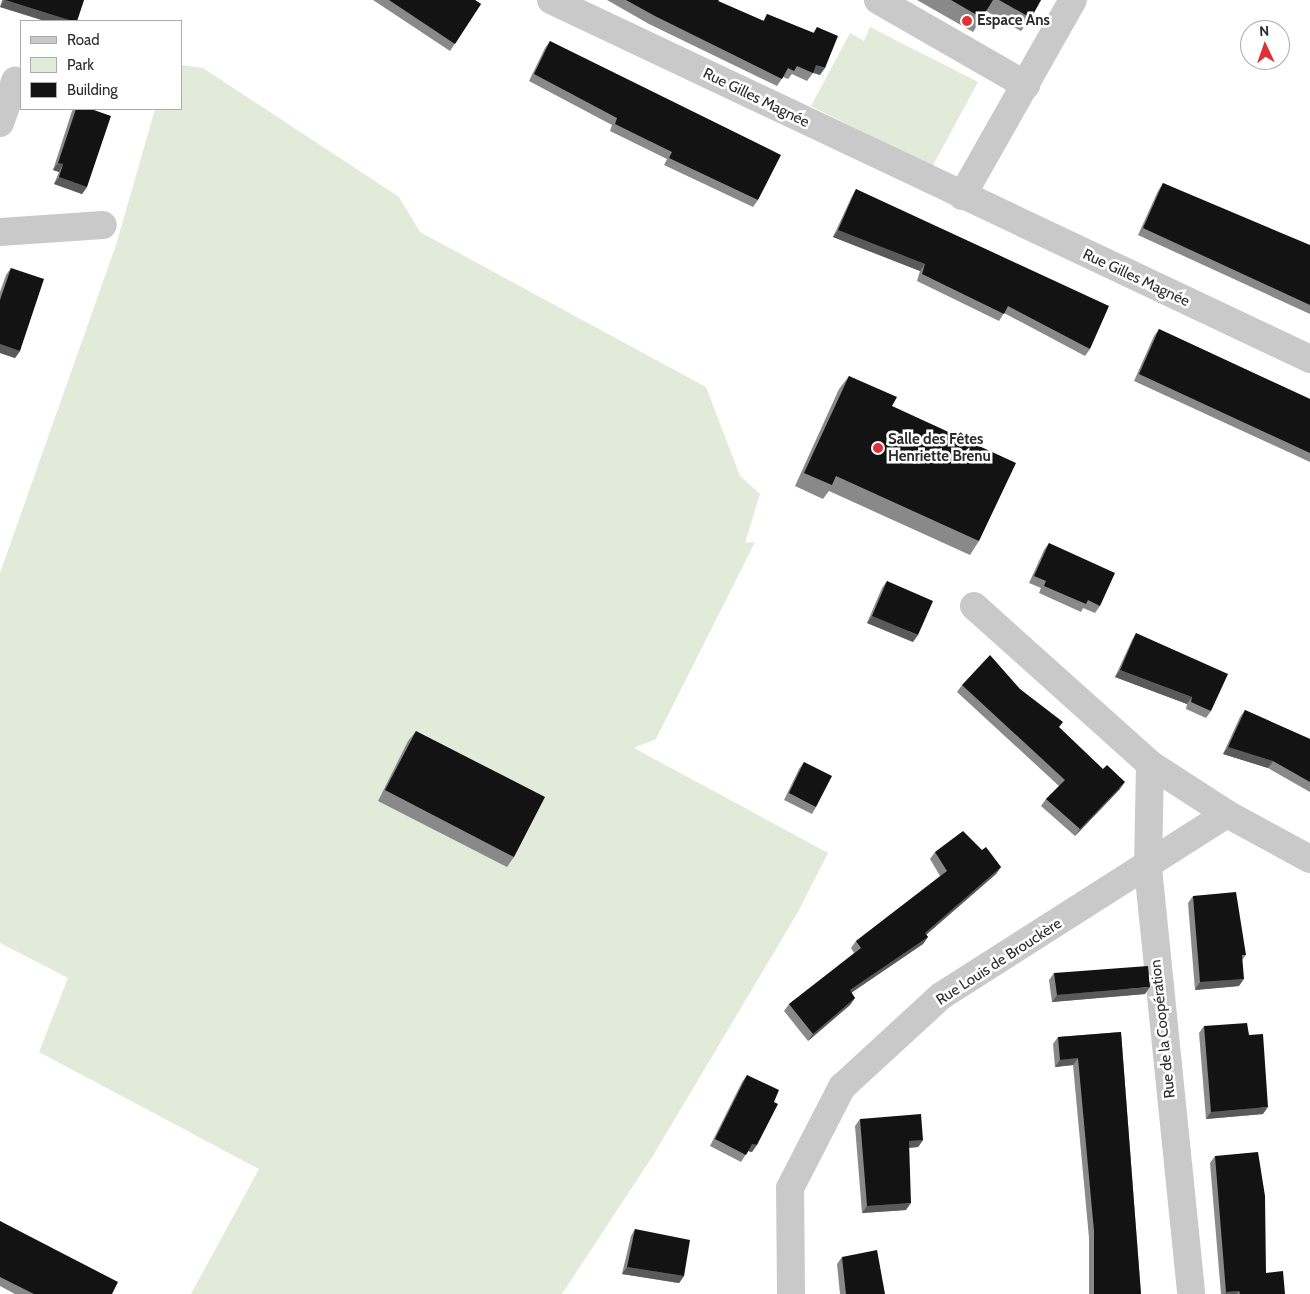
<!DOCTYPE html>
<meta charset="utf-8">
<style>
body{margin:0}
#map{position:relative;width:1310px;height:1294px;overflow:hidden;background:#fff;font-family:Cabin,sans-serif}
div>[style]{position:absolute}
.green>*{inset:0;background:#e2eada}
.minor>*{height:28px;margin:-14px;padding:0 14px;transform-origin:14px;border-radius:14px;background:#c9c9c9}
.wall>*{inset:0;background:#898989}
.shaded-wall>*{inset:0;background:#5a5a5a}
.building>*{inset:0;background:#131313}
.dots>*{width:14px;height:14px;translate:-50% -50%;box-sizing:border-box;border:2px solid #fff;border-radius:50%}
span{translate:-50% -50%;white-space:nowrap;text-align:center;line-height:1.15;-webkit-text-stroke:5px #fff;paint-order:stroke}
.poi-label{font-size:15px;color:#2c2c2c;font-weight:700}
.left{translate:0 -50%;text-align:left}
.street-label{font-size:15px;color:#2c2c2c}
.legend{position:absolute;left:20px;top:20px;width:162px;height:90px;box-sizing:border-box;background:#fff;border:1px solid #ababab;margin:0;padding:6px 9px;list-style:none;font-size:15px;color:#2c2c2c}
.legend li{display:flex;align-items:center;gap:10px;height:25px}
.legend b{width:25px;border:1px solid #ababab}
.north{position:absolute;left:1240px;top:20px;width:50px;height:50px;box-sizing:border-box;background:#fff;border:1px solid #ababab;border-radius:50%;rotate:357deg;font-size:14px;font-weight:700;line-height:20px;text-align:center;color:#2c2c2c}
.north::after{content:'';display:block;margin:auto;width:18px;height:22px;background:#df3237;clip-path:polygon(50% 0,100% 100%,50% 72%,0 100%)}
</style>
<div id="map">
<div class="green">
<i style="clip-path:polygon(870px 27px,978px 82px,932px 167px,811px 106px,850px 33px,864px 41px)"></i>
<i style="clip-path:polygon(181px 65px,203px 68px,399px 197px,420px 232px,706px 387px,740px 476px,760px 494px,745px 543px,755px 542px,656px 739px,634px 748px,828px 853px,798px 912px,654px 1154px,562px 1294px,191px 1294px,259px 1169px,39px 1052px,68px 978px,0 943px,0 573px,116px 245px,155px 109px,181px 109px)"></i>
</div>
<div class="minor">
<i style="left:551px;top:0;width:840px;rotate:25.31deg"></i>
<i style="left:878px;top:0;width:171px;rotate:29.9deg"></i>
<i style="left:0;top:123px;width:45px;rotate:-70.3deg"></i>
<i style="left:962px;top:196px;width:225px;rotate:-60.5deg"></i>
<i style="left:0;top:232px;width:103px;rotate:-3.9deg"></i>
<i style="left:974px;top:606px;width:237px;rotate:41.9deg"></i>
<i style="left:1150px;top:764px;width:92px;rotate:33deg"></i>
<i style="left:1227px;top:814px;width:94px;rotate:28.5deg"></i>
<i style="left:1150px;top:764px;width:104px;rotate:91.1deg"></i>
<i style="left:1148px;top:868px;width:428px;rotate:84.2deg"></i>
<i style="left:791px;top:1294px;width:106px;rotate:-90.5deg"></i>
<i style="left:790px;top:1188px;width:114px;rotate:-62.8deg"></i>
<i style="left:842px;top:1087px;width:134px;rotate:-42.6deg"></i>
<i style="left:941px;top:996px;width:339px;rotate:-32.5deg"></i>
</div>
<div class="wall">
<i style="clip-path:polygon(2px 0,84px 0,77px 21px,45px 21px,0 7px)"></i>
<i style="clip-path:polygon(373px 0,475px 0,481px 4px,450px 51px)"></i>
<i style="clip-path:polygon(607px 0,719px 0,718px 1px,763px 21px,767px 14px,813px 33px,817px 27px,820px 75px,813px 73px,807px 81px,792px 74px,788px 79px,783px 77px,777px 86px,649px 24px)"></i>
<i style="clip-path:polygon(917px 0,1041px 0,1031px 18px,1021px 31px,986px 11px,973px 32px)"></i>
<i style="clip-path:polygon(550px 41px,758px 200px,753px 207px,664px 165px,667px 159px,610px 131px,612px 125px,529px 81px,545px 48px)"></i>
<i style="clip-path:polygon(74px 109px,91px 109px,87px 187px,82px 194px,54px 184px,59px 172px,53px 170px,72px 111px)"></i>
<i style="clip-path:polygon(1163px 183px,1310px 252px,1310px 314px,1138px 235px,1158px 191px)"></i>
<i style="clip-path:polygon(856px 189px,1090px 349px,1085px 356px,1004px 313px,999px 321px,917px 281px,920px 271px,833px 237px,852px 196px)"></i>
<i style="clip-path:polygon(11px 268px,20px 351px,15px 358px,0 353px,0 292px,6px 275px)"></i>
<i style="clip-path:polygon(1159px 329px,1310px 399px,1310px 462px,1134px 381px,1154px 336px)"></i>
<i style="clip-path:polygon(849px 376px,892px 406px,979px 541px,970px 555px,829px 491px,823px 499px,795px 486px,839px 389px)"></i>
<i style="clip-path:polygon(1049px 543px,1100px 606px,1095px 613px,1083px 608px,1081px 612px,1039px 593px,1041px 588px,1029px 583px,1044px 550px)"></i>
<i style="clip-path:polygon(887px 581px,913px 642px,867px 623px,882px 588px)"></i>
<i style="clip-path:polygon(1136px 633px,1211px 711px,1206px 718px,1186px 709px,1187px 704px,1115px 677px,1132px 640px)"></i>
<i style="clip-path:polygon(962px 685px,1020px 689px,1120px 789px,1075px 836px,1041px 806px,1046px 799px,1059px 786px,957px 692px)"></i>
<i style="clip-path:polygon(1245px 710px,1310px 739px,1310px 792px,1268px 768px,1223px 754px,1240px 717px)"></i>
<i style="clip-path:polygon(416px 731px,514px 857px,507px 867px,378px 801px,408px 741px)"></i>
<i style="clip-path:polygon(804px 762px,816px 807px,812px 814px,784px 800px,799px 769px)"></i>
<i style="clip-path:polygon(982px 850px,1001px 867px,996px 874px,926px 935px,928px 937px,923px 944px,851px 993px,855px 998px,850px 1005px,808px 1041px,784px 1011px,789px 1004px,854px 953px,851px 948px,856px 941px,940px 876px,930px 859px,935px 852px)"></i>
<i style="clip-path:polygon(1193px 896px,1246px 955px,1242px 960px,1239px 986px,1195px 990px,1188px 903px)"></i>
<i style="clip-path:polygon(1054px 973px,1145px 994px,1052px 1002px,1049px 980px)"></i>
<i style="clip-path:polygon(1204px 1026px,1249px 1035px,1263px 1114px,1206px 1119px,1199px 1033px)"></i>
<i style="clip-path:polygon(1121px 1032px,1141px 1294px,1089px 1294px,1089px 1238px,1073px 1065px,1055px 1067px,1053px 1044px,1058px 1037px)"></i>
<i style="clip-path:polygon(747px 1075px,774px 1102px,752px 1152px,748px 1151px,741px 1162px,710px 1146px,742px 1082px)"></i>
<i style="clip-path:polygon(860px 1119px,923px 1140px,918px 1147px,909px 1148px,906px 1210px,862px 1213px,855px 1126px)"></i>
<i style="clip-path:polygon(1215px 1156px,1266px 1273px,1285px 1294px,1221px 1294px,1210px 1163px)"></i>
<i style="clip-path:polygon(0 1221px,112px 1294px,15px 1294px,0 1286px)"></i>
<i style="clip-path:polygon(635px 1229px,684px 1276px,679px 1283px,622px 1274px,631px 1236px)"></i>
<i style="clip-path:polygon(842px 1257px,885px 1294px,840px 1294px,837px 1264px)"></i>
</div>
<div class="shaded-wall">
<i style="clip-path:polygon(4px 0,72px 21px,45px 21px,0 7px)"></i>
<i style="clip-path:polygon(816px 65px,825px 68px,820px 75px,811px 72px)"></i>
<i style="clip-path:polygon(58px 163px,63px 164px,59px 172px,53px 170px)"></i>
<i style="clip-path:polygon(59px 177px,87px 187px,82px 194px,54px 184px)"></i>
<i style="clip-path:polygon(838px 230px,925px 264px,920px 271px,833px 237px)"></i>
<i style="clip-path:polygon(0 344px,20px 351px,15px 358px,0 353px)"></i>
<i style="clip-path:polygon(872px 616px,918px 635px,913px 642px,867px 623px)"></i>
<i style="clip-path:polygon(1120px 670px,1192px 697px,1187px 704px,1115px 677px)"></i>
<i style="clip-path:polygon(1228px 747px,1273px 761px,1268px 768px,1223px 754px)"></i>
<i style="clip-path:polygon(1125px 782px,1120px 789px,1075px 836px,1080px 829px)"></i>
<i style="clip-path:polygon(1001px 867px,996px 874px,920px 940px,925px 933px)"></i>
<i style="clip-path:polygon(928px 937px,923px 944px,845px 997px,850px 990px)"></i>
<i style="clip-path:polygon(1244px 979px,1239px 986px,1195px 990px,1200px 982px)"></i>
<i style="clip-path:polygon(1150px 987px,1145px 994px,1052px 1002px,1057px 995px)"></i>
<i style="clip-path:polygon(855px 998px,850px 1005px,808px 1041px,813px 1034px)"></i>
<i style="clip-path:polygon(1078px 1058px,1073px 1065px,1055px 1067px,1060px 1060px)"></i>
<i style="clip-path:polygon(1268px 1107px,1263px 1114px,1206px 1119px,1211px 1112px)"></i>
<i style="clip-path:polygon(923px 1140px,918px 1147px,904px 1148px,909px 1141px)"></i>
<i style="clip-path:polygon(752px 1144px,757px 1145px,752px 1152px,747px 1151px)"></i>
<i style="clip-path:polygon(911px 1203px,906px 1210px,862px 1213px,867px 1206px)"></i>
<i style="clip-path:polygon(627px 1267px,684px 1276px,679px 1283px,622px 1274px)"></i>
<i style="clip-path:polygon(1239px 1291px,1237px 1294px,1225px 1294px,1226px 1292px)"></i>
</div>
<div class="building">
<i style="clip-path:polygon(5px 0,84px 0,77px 21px,72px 21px)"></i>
<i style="clip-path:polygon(389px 0,475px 0,481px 4px,455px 44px)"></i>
<i style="clip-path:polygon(626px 0,719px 0,718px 1px,764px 21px,767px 14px,814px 33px,817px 27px,838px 36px,825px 68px,816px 65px,813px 73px,797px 66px,794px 71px,788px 68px,782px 79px,655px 16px)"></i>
<i style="clip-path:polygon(951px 0,993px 0,982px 18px)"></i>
<i style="clip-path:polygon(999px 0,1041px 0,1031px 18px)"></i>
<i style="clip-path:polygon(550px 41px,781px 155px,758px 200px,669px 158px,672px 152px,615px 124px,617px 118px,534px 74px)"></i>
<i style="clip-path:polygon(76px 109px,91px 109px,111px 116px,87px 187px,59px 177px,63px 164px,58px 163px)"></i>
<i style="clip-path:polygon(1163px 183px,1310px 245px,1310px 305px,1143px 228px)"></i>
<i style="clip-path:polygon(856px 189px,1109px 306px,1090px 349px,1008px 306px,1004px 314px,922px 274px,925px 264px,838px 230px)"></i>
<i style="clip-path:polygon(11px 268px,44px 279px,20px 351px,0 344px,0 300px)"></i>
<i style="clip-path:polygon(1159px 329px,1310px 399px,1310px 453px,1139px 374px)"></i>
<i style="clip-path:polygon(849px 376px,897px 397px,892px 406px,1016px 463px,979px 541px,836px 476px,832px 485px,804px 473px)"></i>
<i style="clip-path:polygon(1049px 543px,1115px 573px,1100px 606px,1088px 600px,1086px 604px,1044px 586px,1046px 581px,1034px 576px)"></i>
<i style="clip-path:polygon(887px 581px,933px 601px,918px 635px,872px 616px)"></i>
<i style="clip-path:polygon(1136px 633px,1228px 674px,1211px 711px,1191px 702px,1192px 697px,1120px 670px)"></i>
<i style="clip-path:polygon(990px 655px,1020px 689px,1063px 722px,1059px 727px,1103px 769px,1107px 765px,1125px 782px,1080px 829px,1046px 799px,1065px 780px,962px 685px)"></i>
<i style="clip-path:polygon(1245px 710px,1310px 739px,1310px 782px,1273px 761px,1228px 747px)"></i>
<i style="clip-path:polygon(416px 731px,545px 797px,514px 857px,385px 790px)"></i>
<i style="clip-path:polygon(804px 762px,832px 776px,816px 807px,789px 793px)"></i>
<i style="clip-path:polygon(963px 831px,982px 850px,986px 847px,1001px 867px,925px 933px,928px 937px,850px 990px,855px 998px,813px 1034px,789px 1004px,861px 948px,856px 941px,947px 871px,935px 852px)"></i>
<i style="clip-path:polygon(1236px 892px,1246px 955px,1242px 955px,1244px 979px,1200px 982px,1193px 896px)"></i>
<i style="clip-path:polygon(1148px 966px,1150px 987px,1057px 995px,1054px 973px)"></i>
<i style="clip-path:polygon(1247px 1023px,1249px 1035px,1263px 1034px,1268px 1107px,1211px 1112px,1204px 1026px)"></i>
<i style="clip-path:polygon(1121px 1032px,1141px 1294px,1094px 1294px,1094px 1231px,1078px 1058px,1060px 1060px,1058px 1037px)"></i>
<i style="clip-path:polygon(747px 1075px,779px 1090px,774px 1102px,778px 1104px,757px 1145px,752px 1144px,746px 1155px,715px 1139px)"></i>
<i style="clip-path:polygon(921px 1114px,923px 1140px,909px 1141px,911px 1203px,867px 1206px,860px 1119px)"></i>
<i style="clip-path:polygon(1258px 1152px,1265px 1196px,1266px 1273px,1283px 1271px,1285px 1294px,1240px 1294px,1239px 1291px,1226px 1292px,1215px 1156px)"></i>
<i style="clip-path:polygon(0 1221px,118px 1282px,112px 1294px,34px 1294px,0 1277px)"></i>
<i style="clip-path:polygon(635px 1229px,690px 1240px,684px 1276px,627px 1267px)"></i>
<i style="clip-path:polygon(877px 1250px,885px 1294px,846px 1294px,842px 1257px)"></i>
</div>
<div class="dots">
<i style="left:967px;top:21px;background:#df3237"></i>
<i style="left:878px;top:448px;background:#df3237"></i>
</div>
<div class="poi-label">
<span class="left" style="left:977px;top:21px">Espace Ans</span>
<span class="left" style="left:888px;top:448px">Salle des Fêtes<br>Henriette Brenu</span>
</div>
<div class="street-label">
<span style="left:756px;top:98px;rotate:26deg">Rue Gilles Magnée</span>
<span style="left:1136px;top:278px;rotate:25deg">Rue Gilles Magnée</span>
<span style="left:999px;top:962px;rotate:-33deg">Rue Louis de Brouckère</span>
<span style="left:1163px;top:1029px;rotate:-96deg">Rue de la Coopération</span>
</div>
<ul class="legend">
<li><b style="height:6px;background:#c9c9c9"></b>Road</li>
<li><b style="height:14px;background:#e2eada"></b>Park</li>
<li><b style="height:14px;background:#131313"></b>Building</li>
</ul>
<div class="north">N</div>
</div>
